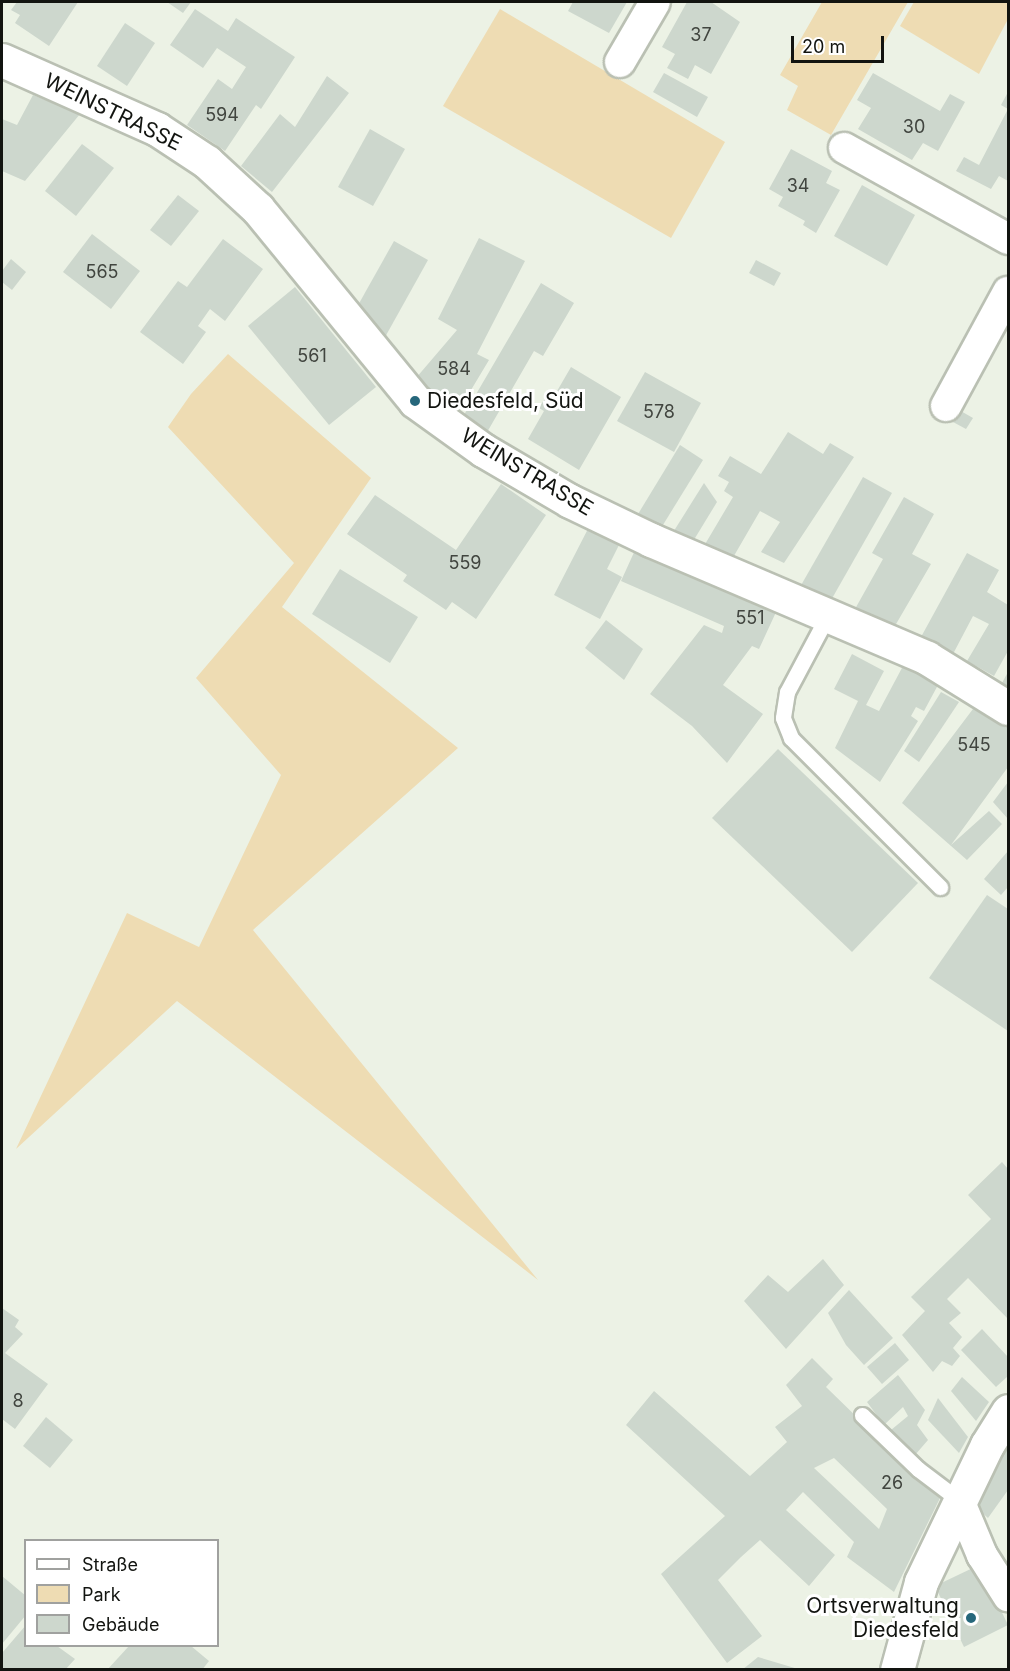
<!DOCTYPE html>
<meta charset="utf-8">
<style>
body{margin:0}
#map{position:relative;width:1010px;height:1671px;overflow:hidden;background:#ecf2e5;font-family:Inter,sans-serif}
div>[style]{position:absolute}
.green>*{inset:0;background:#eedcb3}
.building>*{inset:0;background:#cdd7cd}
.roads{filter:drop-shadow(2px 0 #bac0b3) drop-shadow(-2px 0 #bac0b3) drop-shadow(0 2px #bac0b3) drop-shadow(0 -2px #bac0b3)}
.service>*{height:15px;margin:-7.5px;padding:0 7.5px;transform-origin:7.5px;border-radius:7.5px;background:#fff}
.minor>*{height:30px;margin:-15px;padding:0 15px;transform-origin:15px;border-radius:15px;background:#fff}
.tertiary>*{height:33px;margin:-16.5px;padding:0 16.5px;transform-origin:16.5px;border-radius:16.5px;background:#fff}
.dots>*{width:16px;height:16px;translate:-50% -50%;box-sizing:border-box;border:3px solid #fff;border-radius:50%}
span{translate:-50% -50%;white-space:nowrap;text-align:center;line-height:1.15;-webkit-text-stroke:6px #fff;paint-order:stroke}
.number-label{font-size:18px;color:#41453f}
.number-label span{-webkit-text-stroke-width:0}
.street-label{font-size:21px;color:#121410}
.poi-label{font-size:21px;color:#121410}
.left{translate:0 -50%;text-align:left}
.right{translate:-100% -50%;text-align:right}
.frame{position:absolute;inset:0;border:3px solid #121410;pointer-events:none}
.legend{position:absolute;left:24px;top:1539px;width:195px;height:108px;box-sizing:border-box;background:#fff;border:2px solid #a0a19f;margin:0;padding:8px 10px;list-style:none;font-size:18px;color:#121410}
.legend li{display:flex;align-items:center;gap:12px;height:30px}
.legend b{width:30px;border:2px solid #a0a19f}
.scale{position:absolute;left:791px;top:36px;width:93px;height:27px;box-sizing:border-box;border:3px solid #121410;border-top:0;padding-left:8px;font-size:18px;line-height:21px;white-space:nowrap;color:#121410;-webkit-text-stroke:4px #fff;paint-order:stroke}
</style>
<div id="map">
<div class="green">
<i style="clip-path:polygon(822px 2px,908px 2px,831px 135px,787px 110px,798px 86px,780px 75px)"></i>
<i style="clip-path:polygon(914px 2px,1008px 2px,1008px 19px,979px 74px,900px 26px)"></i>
<i style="clip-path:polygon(500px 9px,725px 142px,671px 238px,443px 106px)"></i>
<i style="clip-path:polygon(228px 354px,371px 478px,282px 607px,458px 748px,253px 930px,538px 1280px,177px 1001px,16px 1149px,127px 913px,199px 947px,281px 775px,196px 678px,294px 563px,168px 427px,191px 394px)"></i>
</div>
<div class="building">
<i style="clip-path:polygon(17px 2px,78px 2px,49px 46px,15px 23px,20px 15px,11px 10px)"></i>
<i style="clip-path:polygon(167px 2px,191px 2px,183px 13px)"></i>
<i style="clip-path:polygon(573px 2px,627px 2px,609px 33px,568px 11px)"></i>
<i style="clip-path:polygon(687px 2px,711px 2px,740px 22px,711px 74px,695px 65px,688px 79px,667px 68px,675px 54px,662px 47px)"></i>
<i style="clip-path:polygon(195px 9px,228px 31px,236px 18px,295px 57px,261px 109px,256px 105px,225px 151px,187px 125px,218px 79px,232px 89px,246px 67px,217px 48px,203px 68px,170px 45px)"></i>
<i style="clip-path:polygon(125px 23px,155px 43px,127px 86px,97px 66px)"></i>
<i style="clip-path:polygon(664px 73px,708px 97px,697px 117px,653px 92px)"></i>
<i style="clip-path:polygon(873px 73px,940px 111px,950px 94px,965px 102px,938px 151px,923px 143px,912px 160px,858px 129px,871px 108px,857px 100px)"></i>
<i style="clip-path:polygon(327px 76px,349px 93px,272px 192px,241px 166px,280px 114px,295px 127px)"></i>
<i style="clip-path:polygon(1008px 92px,1008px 109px,1001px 105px)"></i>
<i style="clip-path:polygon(33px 95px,80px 114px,25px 181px,2px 171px,2px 119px,17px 125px)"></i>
<i style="clip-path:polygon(1008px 109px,1008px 181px,999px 176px,991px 189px,956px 171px,964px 157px,979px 165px)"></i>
<i style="clip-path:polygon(370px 129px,405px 149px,373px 206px,338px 187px)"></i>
<i style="clip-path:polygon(82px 144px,114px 168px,76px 216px,45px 191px)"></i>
<i style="clip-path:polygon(791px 149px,832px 171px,826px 183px,840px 190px,816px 233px,803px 225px,805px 221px,778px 206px,783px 197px,769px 189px)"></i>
<i style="clip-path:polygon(862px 185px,915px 215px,887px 266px,834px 236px)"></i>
<i style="clip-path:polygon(178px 195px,199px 211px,171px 246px,150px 230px)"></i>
<i style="clip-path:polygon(92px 234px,140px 271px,111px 309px,63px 272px)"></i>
<i style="clip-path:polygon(479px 238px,525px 261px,477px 354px,489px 360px,465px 400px,452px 396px,445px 407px,416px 378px,457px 330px,438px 319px)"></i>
<i style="clip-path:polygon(223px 239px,263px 269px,225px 321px,210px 309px,198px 326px,206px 332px,183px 364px,140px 332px,178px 281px,187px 287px)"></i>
<i style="clip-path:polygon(394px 241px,428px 260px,384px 339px,357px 307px)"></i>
<i style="clip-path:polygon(11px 259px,26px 272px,12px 290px,2px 282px,2px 271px)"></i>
<i style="clip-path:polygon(756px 260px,781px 273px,774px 286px,749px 273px)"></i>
<i style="clip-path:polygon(541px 283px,574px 303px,543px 356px,534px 351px,486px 434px,461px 420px)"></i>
<i style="clip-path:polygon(295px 287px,376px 387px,329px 425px,248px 326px)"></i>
<i style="clip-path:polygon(571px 367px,621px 397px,579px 470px,528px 439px,544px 411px,539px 408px,547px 395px,553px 398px)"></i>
<i style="clip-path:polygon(645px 372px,701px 403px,674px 452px,617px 421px)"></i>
<i style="clip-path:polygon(959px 410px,973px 418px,966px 429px,953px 422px)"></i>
<i style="clip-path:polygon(788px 432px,823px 454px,830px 443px,854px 457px,784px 563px,761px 552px,780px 522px,760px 511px,731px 561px,704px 546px,733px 497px,724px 491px,729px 482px,718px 476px,730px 456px,761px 474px)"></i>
<i style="clip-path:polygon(680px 445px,703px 460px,658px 533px,635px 519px)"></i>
<i style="clip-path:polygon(863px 477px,892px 493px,830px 602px,800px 587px)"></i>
<i style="clip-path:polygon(704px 483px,717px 502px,692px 543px,672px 534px)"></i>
<i style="clip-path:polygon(501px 484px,546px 515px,476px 619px,452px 602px,446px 610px,403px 581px,407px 575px,347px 534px,375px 495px,456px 550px)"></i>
<i style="clip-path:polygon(904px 497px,934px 514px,912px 554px,931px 564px,892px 631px,855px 609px,883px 559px,872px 553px)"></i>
<i style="clip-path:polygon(590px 525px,621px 541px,607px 569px,622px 577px,600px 619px,554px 595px)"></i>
<i style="clip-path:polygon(636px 548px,777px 610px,759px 649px,752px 646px,723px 685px,763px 714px,727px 763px,692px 726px,650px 694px,704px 625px,722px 633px,724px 626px,621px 581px)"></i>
<i style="clip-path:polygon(967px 553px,999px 570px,987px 592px,1008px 605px,1008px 651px,994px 676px,967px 661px,989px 624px,973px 616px,953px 654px,921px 637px)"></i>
<i style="clip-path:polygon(340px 569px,418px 617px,390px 663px,312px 614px)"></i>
<i style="clip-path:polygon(606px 620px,643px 649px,624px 680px,585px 648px)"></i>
<i style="clip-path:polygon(852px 654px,884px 671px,866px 705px,879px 711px,903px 666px,938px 685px,924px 711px,916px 707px,911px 716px,918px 721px,880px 782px,835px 748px,858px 701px,834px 689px)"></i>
<i style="clip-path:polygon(1008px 672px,1008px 688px,1002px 683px)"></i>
<i style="clip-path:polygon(941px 692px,959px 702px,919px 762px,904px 751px)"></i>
<i style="clip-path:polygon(979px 701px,1008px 720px,1008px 767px,951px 845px,989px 811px,1002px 824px,967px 860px,902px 803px)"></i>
<i style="clip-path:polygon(778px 749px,918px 883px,852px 952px,712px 818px)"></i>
<i style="clip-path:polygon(1008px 782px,1008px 819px,993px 802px)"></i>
<i style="clip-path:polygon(1008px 851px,1008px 887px,1001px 895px,984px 879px)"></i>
<i style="clip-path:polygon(987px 895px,1008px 909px,1008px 1031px,929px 978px)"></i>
<i style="clip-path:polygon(1002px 1162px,1008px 1169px,1008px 1319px,968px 1278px,947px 1299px,961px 1313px,949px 1323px,962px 1337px,953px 1348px,960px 1356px,952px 1366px,942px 1361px,933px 1372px,902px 1335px,925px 1311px,911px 1297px,991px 1219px,968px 1195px)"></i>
<i style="clip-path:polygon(823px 1259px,844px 1285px,786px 1349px,744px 1301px,768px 1275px,788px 1292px)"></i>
<i style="clip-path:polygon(849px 1290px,893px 1338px,864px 1365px,846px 1345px,828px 1313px)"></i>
<i style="clip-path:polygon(2px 1308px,19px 1320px,15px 1327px,23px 1334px,5px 1353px,48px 1384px,15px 1429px,2px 1419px)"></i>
<i style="clip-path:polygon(982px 1329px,1008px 1357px,1008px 1376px,996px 1387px,961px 1350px)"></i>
<i style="clip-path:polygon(895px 1343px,909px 1360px,882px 1384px,867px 1367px)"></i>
<i style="clip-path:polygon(evenodd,812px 1358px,833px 1379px,826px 1387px,940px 1498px,894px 1592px,847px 1557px,854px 1542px,803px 1492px,786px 1510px,835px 1555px,809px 1586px,760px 1540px,741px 1557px,718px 1580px,762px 1636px,727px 1663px,661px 1574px,725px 1516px,626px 1425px,654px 1391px,750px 1476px,787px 1442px,775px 1427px,802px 1406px,786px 1385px,812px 1358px,834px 1458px,887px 1509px,879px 1529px,814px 1468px,834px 1458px)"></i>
<i style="clip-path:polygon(898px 1375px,925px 1410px,917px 1425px,928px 1440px,915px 1455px,891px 1430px,908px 1416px,903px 1407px,884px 1425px,867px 1402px)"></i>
<i style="clip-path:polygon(962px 1377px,989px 1402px,976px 1421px,951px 1391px)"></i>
<i style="clip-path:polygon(938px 1398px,968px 1437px,959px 1453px,928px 1420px)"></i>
<i style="clip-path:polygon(46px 1417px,73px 1440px,50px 1468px,23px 1446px)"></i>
<i style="clip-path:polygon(1008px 1438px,1008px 1490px,988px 1518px,971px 1503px)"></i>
<i style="clip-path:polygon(979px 1565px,1008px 1625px,964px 1647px,935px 1586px)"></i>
<i style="clip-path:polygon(2px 1576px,26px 1596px,26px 1615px,2px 1644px)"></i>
<i style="clip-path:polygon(26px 1625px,26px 1646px,57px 1646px,75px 1659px,65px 1670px,2px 1670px,2px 1653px)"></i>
<i style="clip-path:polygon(129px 1646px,191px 1646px,209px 1661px,202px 1670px,107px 1670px)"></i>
<i style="clip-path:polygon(758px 1657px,798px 1669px,798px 1670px,742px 1670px)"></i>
</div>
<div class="roads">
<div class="service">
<i style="left:828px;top:615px;width:87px;rotate:118deg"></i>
<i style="left:787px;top:692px;width:26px;rotate:99deg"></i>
<i style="left:783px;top:718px;width:22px;rotate:68deg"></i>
<i style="left:791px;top:738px;width:211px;rotate:45deg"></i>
<i style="left:862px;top:1415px;width:78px;rotate:44deg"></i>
<i style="left:918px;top:1469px;width:51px;rotate:37.1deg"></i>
</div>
<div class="minor">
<i style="left:620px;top:62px;width:69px;rotate:-59.7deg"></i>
<i style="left:844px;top:148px;width:188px;rotate:29deg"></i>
<i style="left:946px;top:406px;width:130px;rotate:-61.5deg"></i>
<i style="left:959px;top:1500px;width:60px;rotate:67.3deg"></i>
<i style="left:982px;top:1555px;width:49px;rotate:57.6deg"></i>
</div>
<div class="tertiary">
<i style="left:2px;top:60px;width:170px;rotate:24deg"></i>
<i style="left:157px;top:129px;width:60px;rotate:33.4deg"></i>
<i style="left:207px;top:162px;width:69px;rotate:42.7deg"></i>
<i style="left:258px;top:209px;width:248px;rotate:50.7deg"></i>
<i style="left:415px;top:401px;width:84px;rotate:35.8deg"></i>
<i style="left:483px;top:450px;width:101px;rotate:30.4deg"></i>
<i style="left:570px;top:501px;width:90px;rotate:25.7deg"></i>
<i style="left:651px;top:540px;width:300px;rotate:23.1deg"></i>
<i style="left:927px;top:658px;width:95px;rotate:31.7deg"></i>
<i style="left:897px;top:1670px;width:91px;rotate:-74.7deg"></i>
<i style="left:921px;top:1582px;width:152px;rotate:-64.3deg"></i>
<i style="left:987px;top:1445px;width:40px;rotate:-58deg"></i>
</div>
</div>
<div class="dots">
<i style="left:415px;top:401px;background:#26677b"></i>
<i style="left:971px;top:1618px;background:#26677b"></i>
</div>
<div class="number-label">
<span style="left:701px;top:35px">37</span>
<span style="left:222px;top:115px">594</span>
<span style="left:914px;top:127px">30</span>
<span style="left:798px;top:186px">34</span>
<span style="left:102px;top:272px">565</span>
<span style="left:312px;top:356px">561</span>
<span style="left:454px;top:369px">584</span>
<span style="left:659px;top:412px">578</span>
<span style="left:465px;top:563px">559</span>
<span style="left:750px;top:618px">551</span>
<span style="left:974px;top:745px">545</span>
<span style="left:18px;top:1401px">8</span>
<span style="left:892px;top:1483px">26</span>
</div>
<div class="street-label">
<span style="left:113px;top:112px;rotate:26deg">WEINSTRASSE</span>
<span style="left:527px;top:472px;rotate:31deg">WEINSTRASSE</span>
</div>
<div class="poi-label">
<span class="left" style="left:427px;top:401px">Diedesfeld, Süd</span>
<span class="right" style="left:959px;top:1618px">Ortsverwaltung<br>Diedesfeld</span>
</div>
<div class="frame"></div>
<ul class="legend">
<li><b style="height:8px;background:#fff"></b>Straße</li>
<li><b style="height:16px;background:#eedcb3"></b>Park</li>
<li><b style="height:16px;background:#cdd7cd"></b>Gebäude</li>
</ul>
<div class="scale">20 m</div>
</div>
